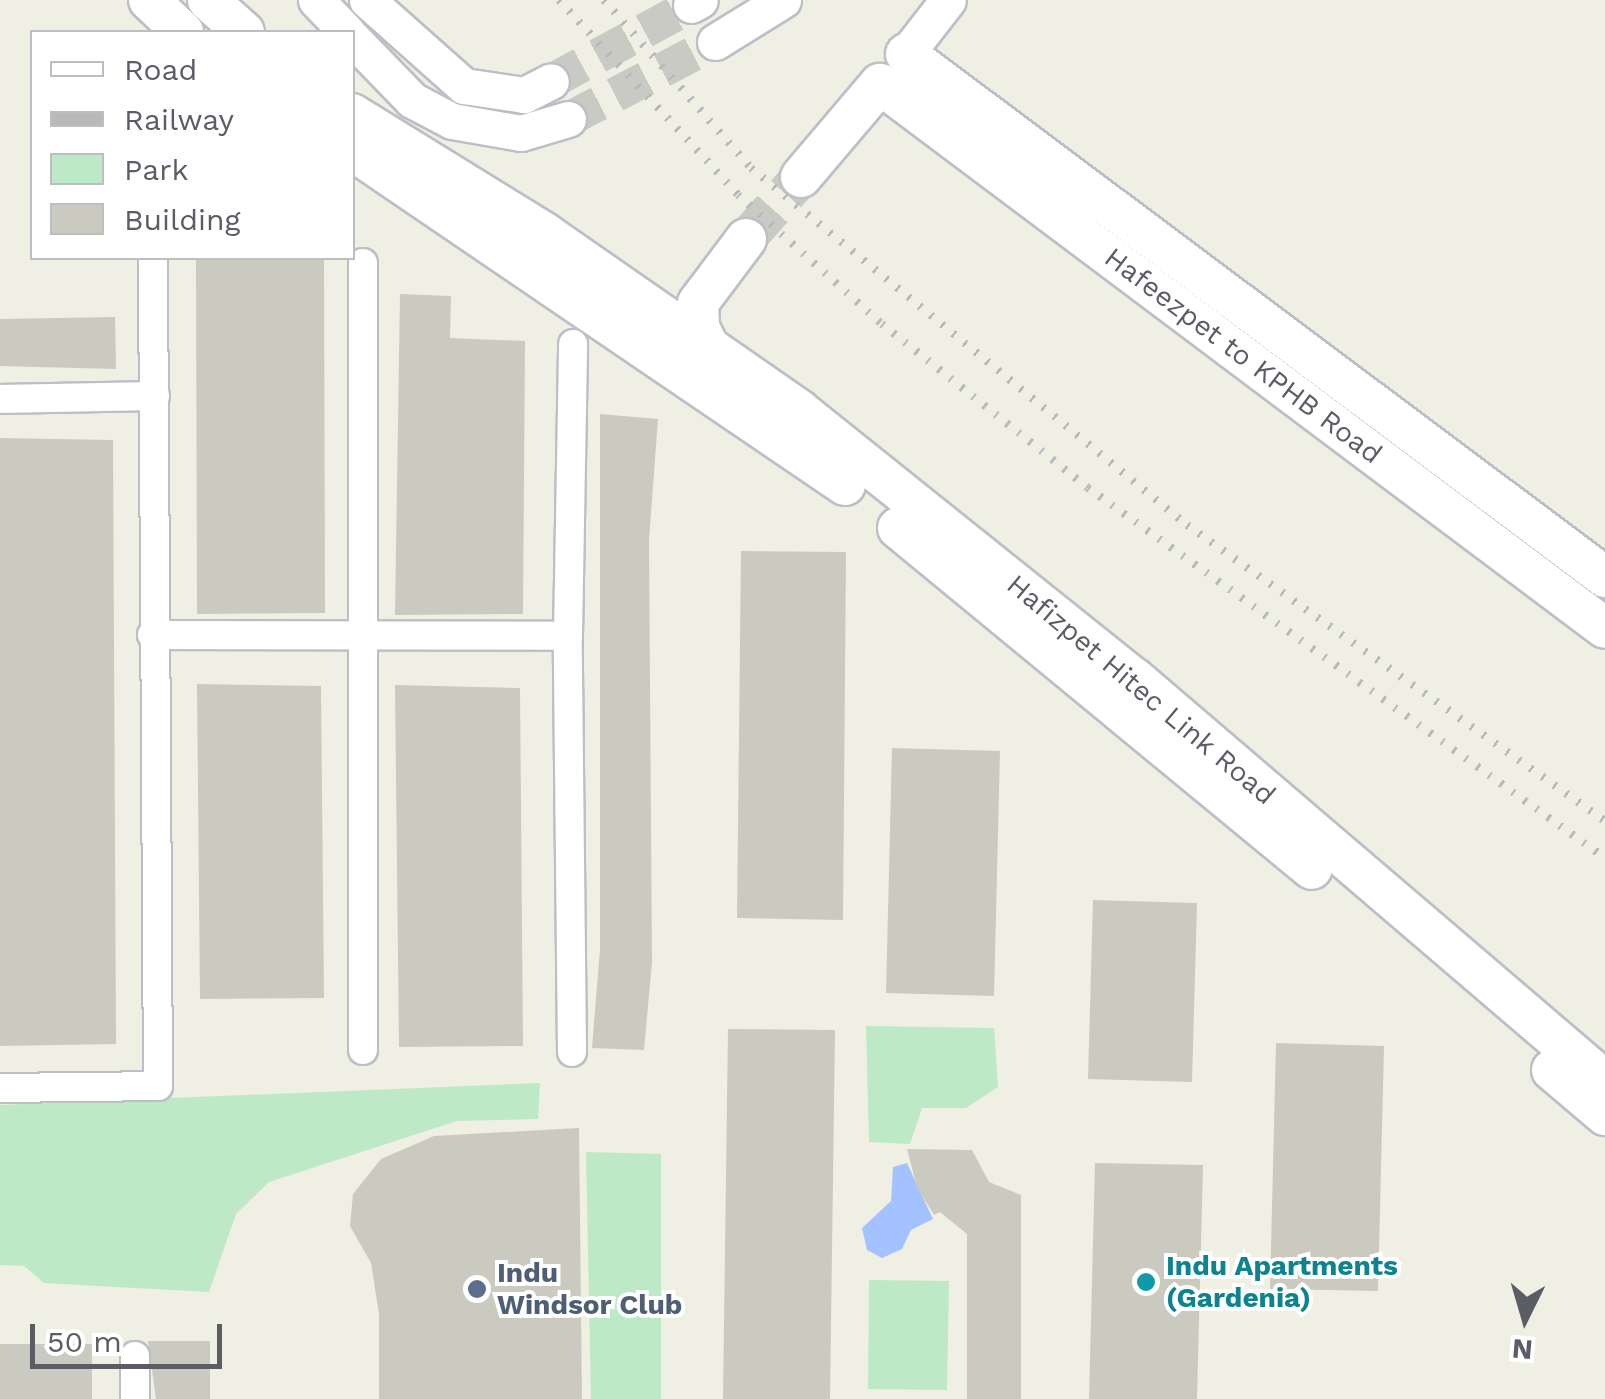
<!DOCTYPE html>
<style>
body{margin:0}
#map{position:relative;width:1605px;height:1399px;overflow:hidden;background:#efefe3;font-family:"Work Sans",sans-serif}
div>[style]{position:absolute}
.green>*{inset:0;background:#bde9c7}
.water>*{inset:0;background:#a3c2ff}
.building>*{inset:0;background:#cacac0}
.tertiary-tunnel>*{height:35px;margin-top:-17.5px;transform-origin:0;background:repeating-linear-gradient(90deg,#cacac4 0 35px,transparent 0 53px)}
.secondary-tunnel>*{height:40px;margin-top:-20px;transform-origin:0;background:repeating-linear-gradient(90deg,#cacac4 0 40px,transparent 0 60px)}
.roads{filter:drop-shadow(2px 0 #bdbfc6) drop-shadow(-2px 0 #bdbfc6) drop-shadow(0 2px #bdbfc6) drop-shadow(0 -2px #bdbfc6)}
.minor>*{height:28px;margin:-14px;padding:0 14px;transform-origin:14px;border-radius:14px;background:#fff}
.tertiary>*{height:35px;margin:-17.5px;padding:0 17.5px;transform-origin:17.5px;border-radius:17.5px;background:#fff}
.secondary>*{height:40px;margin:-20px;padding:0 20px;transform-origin:20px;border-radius:20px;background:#fff}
.rail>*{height:8px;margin-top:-4px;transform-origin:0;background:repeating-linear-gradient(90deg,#b9b9ba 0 2.5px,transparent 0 14.5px)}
.dots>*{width:28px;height:28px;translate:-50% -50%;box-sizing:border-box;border:5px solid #fff;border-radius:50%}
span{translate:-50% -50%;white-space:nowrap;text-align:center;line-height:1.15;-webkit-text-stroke:8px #fff;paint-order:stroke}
.street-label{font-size:28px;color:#5b5d65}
.culture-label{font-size:28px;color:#0d838f;font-weight:700}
.left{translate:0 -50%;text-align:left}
.service-label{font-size:28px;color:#4e5e75;font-weight:700}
.legend{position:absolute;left:30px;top:30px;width:325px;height:230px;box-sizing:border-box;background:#fff;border:2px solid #bdbec1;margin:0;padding:12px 18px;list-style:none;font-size:30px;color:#5b5d65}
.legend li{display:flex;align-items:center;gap:20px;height:50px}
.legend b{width:50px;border:2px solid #bdbec1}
.north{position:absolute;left:1475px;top:1269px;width:100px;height:100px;-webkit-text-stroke:8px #fff;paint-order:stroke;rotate:185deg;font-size:28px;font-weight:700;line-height:40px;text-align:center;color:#5b5d65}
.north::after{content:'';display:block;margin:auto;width:35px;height:45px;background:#5b5d65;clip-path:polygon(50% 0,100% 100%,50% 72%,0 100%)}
.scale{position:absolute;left:30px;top:1324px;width:192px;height:45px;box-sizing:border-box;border:5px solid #5b5d65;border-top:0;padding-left:12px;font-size:30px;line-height:35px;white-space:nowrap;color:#5b5d65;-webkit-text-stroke:8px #fff;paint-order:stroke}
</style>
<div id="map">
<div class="green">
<i style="clip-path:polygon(866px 1026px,994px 1028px,998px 1087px,966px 1108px,922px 1108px,910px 1144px,869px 1142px)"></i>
<i style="clip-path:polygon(540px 1083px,538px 1119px,457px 1121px,269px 1182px,236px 1214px,209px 1292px,44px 1283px,24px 1266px,0 1265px,0 1105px)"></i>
<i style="clip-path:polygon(586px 1152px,661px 1154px,661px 1399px,591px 1399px)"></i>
<i style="clip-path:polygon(869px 1280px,949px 1281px,947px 1390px,868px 1389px)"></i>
</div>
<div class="water">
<i style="clip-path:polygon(907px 1163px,933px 1219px,911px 1230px,902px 1249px,882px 1258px,867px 1250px,862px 1228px,891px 1201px,893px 1167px)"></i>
</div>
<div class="building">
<i style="clip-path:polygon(196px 258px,324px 258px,325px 613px,197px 614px)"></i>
<i style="clip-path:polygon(400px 294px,451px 296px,450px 338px,525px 341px,523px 614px,395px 615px)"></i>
<i style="clip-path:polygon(115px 317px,116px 369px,0 366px,0 319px)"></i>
<i style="clip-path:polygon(600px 414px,658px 419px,649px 540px,652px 962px,644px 1050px,592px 1048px,600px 949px)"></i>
<i style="clip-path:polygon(0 438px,113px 440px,116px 1044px,0 1046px)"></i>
<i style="clip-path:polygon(741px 551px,846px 552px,843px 920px,737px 918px)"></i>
<i style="clip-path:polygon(197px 684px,321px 686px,324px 998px,200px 999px)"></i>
<i style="clip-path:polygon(395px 685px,520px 688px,523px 1046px,399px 1047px)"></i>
<i style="clip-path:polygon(892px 748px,1000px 751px,994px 996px,886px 993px)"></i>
<i style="clip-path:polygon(1093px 900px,1197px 903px,1192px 1082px,1088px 1079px)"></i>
<i style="clip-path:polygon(728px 1029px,835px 1030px,830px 1399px,723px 1399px)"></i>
<i style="clip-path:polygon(1276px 1043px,1384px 1046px,1378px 1291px,1270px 1289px)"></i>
<i style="clip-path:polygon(579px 1128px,582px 1399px,379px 1399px,379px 1314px,371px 1263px,350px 1226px,353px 1194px,381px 1159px,434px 1136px)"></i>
<i style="clip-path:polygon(907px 1149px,972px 1150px,989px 1182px,1021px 1195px,1021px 1399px,967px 1399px,967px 1234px,940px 1212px,934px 1215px,917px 1187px)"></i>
<i style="clip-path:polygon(1095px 1163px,1203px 1165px,1197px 1399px,1089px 1399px)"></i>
<i style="clip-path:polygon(148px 1341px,210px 1341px,210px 1399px,156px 1399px)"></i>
<i style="clip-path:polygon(0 1344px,92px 1344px,92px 1399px,0 1399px)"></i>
</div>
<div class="tertiary-tunnel">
<i style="left:551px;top:81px;width:159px;rotate:-28.5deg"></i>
<i style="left:568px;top:119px;width:166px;rotate:-27.6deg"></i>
</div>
<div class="secondary-tunnel">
<i style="left:746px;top:239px;width:83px;rotate:-48.4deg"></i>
</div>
<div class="roads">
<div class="minor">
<i style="left:0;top:399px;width:155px;rotate:-1.1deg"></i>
<i style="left:152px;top:635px;width:416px;rotate:0.1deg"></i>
<i style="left:363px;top:1050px;width:787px;rotate:-90deg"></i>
<i style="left:572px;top:1052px;width:416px;rotate:-90.6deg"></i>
<i style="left:568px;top:636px;width:292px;rotate:-89deg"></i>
<i style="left:0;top:1088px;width:158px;rotate:-0.7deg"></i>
<i style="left:158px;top:1086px;width:828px;rotate:-90.35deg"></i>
<i style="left:135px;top:1399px;width:43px;rotate:-90deg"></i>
</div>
<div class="tertiary">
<i style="left:316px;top:0;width:45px;rotate:45.9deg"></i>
<i style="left:367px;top:0;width:130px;rotate:41.6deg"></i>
<i style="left:464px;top:86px;width:61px;rotate:8.5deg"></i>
<i style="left:524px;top:95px;width:30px;rotate:-27deg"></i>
<i style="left:691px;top:5px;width:10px;rotate:-29deg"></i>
<i style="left:352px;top:38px;width:86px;rotate:45.9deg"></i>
<i style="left:412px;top:100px;width:45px;rotate:27.7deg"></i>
<i style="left:452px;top:121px;width:70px;rotate:9.9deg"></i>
<i style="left:521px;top:133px;width:49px;rotate:-16.6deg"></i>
<i style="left:715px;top:42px;width:80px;rotate:-31.7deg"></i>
<i style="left:906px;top:54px;width:68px;rotate:-52.1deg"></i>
</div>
<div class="secondary">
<i style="left:149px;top:0;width:47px;rotate:43.3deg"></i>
<i style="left:208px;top:0;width:48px;rotate:41.6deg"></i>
<i style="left:906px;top:54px;width:873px;rotate:36.8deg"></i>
<i style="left:352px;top:114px;width:228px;rotate:31.7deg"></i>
<i style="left:546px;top:234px;width:308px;rotate:34.8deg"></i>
<i style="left:799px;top:410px;width:429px;rotate:38.7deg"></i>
<i style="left:1134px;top:678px;width:620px;rotate:40.55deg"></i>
<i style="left:352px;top:150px;width:596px;rotate:34.2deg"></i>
<i style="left:801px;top:177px;width:122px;rotate:-49.7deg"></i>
<i style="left:880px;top:84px;width:906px;rotate:36.88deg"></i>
<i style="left:712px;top:353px;width:28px;rotate:-117deg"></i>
<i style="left:699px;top:328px;width:25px;rotate:-92deg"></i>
<i style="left:698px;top:303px;width:80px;rotate:-53.1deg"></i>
<i style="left:898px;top:528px;width:536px;rotate:39.48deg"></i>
<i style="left:1552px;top:1070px;width:70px;rotate:40.3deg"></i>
</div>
</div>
<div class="rail">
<i style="left:559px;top:0;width:265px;rotate:47.4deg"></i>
<i style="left:738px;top:195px;width:193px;rotate:41.9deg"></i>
<i style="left:882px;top:324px;width:263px;rotate:38.5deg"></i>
<i style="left:1088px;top:488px;width:636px;rotate:35.59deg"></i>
<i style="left:604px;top:0;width:223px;rotate:48.8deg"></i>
<i style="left:751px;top:168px;width:564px;rotate:39.31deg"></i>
<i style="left:1187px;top:525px;width:512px;rotate:35.3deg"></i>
</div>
<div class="dots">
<i style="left:1146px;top:1282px;background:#0f9aa8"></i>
<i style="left:477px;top:1289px;background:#5c6f8a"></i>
</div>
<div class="street-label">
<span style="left:1243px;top:356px;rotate:37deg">Hafeezpet to KPHB Road</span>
<span style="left:1141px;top:690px;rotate:40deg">Hafizpet Hitec Link Road</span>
</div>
<div class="culture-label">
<span class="left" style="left:1166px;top:1282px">Indu Apartments<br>(Gardenia)</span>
</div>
<div class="service-label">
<span class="left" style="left:497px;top:1289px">Indu<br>Windsor Club</span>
</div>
<ul class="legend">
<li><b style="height:12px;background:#fff"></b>Road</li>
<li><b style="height:12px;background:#b9b9ba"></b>Railway</li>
<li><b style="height:28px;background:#bde9c7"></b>Park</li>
<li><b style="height:28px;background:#cacac0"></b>Building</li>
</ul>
<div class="north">N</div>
<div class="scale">50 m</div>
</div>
